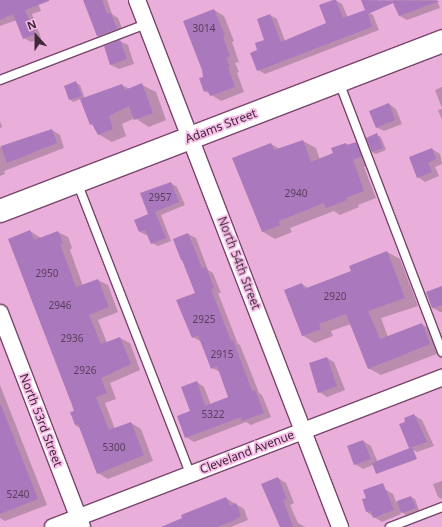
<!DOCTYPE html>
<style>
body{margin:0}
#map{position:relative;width:442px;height:527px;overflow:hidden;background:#e9afda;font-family:"Noto Sans",sans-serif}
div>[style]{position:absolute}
.shadow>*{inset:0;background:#0003}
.building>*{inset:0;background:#aa79bd}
.roads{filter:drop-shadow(1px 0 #78456c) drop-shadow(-1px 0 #78456c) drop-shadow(0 1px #78456c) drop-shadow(0 -1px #78456c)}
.lane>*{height:8px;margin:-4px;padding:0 4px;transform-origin:4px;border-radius:4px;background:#fff}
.street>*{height:16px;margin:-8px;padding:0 8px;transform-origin:8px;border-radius:8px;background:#fff}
.secondary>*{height:22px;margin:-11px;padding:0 11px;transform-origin:11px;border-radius:11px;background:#fff}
span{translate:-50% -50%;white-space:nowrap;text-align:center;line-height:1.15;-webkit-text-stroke:3.5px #f7bce7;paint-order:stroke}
.number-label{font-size:10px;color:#5a3d5b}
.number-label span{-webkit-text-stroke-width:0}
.street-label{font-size:12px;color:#40293a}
.north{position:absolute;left:16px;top:16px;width:40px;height:40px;-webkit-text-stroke:3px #f7bce7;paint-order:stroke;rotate:339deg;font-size:11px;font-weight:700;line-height:16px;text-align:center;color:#40293a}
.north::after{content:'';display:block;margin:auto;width:14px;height:18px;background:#40293a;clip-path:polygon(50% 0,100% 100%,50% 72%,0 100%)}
</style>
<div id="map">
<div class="shadow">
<i style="clip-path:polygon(0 0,46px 0,38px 3px,41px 11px,32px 14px,41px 38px,31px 42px,24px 38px,17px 20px,0 26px)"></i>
<i style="clip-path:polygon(84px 0,107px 0,112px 14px,118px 18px,124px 33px,105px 40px,97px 36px)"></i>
<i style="clip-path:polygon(335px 0,342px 4px,348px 18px,366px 11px,373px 15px,379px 30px,265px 74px,258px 70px,258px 51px,266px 40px,270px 15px,277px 19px,285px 41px,328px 24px)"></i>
<i style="clip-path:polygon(393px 0,437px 0,440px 8px,407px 20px,400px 16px)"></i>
<i style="clip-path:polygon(214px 10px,224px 16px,234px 41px,232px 42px,239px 62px,235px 63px,239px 72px,237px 73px,244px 92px,221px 101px,205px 91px,205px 77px)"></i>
<i style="clip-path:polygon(120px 41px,128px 45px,134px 64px,119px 69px,111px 65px)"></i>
<i style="clip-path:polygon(76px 83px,80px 85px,85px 99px,122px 85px,130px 89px,142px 85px,156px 92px,166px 120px,149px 127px,135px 118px,122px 124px,126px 136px,112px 142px,98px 134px,95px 126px,91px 124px,81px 99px,73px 102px,70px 99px)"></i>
<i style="clip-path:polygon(442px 87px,442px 108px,435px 90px)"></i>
<i style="clip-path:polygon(389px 104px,396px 109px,402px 124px,384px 131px,376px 127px)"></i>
<i style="clip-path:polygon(442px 109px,442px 120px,438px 110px)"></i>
<i style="clip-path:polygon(0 121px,2px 127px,0 128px)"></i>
<i style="clip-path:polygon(52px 130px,60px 135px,64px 148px,4px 171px,5px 174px,0 176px,0 147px)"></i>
<i style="clip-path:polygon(377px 135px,381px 137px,386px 150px,376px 154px,372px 152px)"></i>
<i style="clip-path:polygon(303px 141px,316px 148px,320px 160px,334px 154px,346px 144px,349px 145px,356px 143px,368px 150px,373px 163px,364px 167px,376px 198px,358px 205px,359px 207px,340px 215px,334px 211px,290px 228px,292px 232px,275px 239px,263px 232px,271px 144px,280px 149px)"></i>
<i style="clip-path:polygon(432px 149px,440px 154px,442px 164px,435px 167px,439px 176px,425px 182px,418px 177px)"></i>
<i style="clip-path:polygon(171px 183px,177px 187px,185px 205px,161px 215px,171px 241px,158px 246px,152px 243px,148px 234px,146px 235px,140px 232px)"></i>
<i style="clip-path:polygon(30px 231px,41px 238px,58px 232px,68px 237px,72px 248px,70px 250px,83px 286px,98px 280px,108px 285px,118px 312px,98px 320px,107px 343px,120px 338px,130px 343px,140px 370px,110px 383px,116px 399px,105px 403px,115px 429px,131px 423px,141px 429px,153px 461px,108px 479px,98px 473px,80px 428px,75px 425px,75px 412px)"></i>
<i style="clip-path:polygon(188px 234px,196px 238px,208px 270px,213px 273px,221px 293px,218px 293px,238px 344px,240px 345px,259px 393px,262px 395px,271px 417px,251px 425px,246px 422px,194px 442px,186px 437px,197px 382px,204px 387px,211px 405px,230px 398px,220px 372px,212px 368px,200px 341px,193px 337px,196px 294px)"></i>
<i style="clip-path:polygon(387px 252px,400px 259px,418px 306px,381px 318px,388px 337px,421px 324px,434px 331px,442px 352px,381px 375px,368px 368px,351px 324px,331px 331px,333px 336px,315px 343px,302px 335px,302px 284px,308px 288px,352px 271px)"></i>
<i style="clip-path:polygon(442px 287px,442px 312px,440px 312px,433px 308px)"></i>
<i style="clip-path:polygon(327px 358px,334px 362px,345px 390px,327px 397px,319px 392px)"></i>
<i style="clip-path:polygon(0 385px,47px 505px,5px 521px,0 518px)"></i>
<i style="clip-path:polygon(414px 415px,422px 420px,434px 446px,417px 452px,410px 448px,407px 422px)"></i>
<i style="clip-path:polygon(363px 441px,371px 446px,378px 463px,363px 469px,355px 464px)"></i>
<i style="clip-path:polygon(278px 478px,286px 483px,294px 503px,290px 505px,298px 523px,305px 527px,280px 527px)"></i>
<i style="clip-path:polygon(442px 481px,442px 499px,438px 497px,433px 484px)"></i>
<i style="clip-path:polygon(386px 490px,393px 494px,396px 502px,411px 497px,415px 499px,419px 510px,406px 515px,400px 511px,401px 514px,382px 522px,374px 517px,367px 512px)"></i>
<i style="clip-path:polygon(226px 498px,244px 509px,248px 520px,231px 527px,180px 527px)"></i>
</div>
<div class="building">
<i style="clip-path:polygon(0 0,49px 0,49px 1px,25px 10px,35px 34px,23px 39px,13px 14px,0 20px)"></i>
<i style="clip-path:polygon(83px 0,102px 0,107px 14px,111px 13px,117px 29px,97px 36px)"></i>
<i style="clip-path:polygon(333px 0,336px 0,343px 18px,365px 10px,361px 0,440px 1px,399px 16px,393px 3px,368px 14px,372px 27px,257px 71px,250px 53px,257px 50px,255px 43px,264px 40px,257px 19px,270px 14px,281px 42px,326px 23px,319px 5px)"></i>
<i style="clip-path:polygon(214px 9px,225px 36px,223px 37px,230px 56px,226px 58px,230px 67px,228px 67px,235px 87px,210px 96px,208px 90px,204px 92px,199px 78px,203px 77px,202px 70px,183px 21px)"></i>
<i style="clip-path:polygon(120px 40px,127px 59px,110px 65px,104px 46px)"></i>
<i style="clip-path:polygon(76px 81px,82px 96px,69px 100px,64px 86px)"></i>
<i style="clip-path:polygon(142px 83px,153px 113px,134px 120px,129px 106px,109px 116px,113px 129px,98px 135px,92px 124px,90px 125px,80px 99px,122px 84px,125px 90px)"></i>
<i style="clip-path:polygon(389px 103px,395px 120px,376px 128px,369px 111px)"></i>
<i style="clip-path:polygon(52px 129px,57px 143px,7px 163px,1px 146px)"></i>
<i style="clip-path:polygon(377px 133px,383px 148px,372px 152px,366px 138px)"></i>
<i style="clip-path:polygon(303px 140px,311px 162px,333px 153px,331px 148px,346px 143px,347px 145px,356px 142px,362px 156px,353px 160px,364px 191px,346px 198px,347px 200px,326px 208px,324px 203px,279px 221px,280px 225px,262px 232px,232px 158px,271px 143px,274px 150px)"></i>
<i style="clip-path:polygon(432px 148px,436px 159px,428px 163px,432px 172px,417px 178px,409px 157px)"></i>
<i style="clip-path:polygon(171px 182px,179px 202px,155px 212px,166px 238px,151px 244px,145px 230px,139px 232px,134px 220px,148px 214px,140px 193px)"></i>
<i style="clip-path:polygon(30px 230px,34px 240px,58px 231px,63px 243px,60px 244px,76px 287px,98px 279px,109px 307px,89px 315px,101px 344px,120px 337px,131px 364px,101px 378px,107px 393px,96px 397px,109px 430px,131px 422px,144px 455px,97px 474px,78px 424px,75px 425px,70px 412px,74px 411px,72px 405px,8px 239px)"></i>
<i style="clip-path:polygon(188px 233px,202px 268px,206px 267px,214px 288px,211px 289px,231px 341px,233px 340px,252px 391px,255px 390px,264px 413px,242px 421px,241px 417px,185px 438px,177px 416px,190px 411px,181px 387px,197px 381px,205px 406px,228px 397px,217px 366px,211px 369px,198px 335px,192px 338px,176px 300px,195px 293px,182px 260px,181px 260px,173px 239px)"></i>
<i style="clip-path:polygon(387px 251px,405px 298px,368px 311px,380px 339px,422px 323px,430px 344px,368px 369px,346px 314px,319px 324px,321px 329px,302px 336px,284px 290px,302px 283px,304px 289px,351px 271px,349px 266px)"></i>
<i style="clip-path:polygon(442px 286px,442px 305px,432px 308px,426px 292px)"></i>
<i style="clip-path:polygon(327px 357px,337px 386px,318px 393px,309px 363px)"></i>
<i style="clip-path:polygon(1px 405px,38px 499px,0 514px,0 406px)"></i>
<i style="clip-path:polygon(414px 414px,427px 442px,409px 448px,399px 424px,405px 422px,404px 418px)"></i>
<i style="clip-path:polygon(363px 440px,371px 459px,354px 465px,347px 446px)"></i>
<i style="clip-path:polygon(412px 447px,417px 459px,376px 474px,372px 463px)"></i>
<i style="clip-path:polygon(278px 477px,287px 499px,283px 500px,293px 527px,280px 527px,261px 484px)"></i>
<i style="clip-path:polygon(383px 483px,394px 510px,373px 518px,371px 511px,366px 512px,362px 499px,366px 498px,363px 490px)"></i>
<i style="clip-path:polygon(411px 496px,416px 508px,401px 513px,397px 501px)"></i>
<i style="clip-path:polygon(226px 497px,230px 506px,236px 503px,241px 516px,235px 520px,217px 527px,161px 527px,182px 518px,181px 515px)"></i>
</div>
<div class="roads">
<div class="lane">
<i style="left:0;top:80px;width:156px;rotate:-21deg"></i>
<i style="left:339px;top:82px;width:289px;rotate:69.1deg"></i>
<i style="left:77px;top:182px;width:313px;rotate:68.8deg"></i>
<i style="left:390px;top:527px;width:56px;rotate:-21deg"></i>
</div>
<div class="street">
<i style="left:137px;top:0;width:565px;rotate:68.93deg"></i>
<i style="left:0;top:313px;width:229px;rotate:69deg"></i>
<i style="left:53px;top:527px;width:417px;rotate:-21deg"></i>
</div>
<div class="secondary">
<i style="left:0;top:211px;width:474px;rotate:-21deg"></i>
</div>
</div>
<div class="number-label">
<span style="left:204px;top:29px">3014</span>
<span style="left:296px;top:194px">2940</span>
<span style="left:160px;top:198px">2957</span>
<span style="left:47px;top:274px">2950</span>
<span style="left:335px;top:297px">2920</span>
<span style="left:60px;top:306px">2946</span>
<span style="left:204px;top:320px">2925</span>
<span style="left:72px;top:339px">2936</span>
<span style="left:222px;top:355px">2915</span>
<span style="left:85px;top:371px">2926</span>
<span style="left:213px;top:415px">5322</span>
<span style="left:114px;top:448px">5300</span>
<span style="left:18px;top:495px">5240</span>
</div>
<div class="street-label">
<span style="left:221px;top:126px;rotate:-21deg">Adams Street</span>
<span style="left:239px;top:263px;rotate:69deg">North 54th Street</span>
<span style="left:41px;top:420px;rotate:69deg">North 53rd Street</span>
<span style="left:247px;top:452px;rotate:-21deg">Cleveland Avenue</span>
</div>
<div class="north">N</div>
</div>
